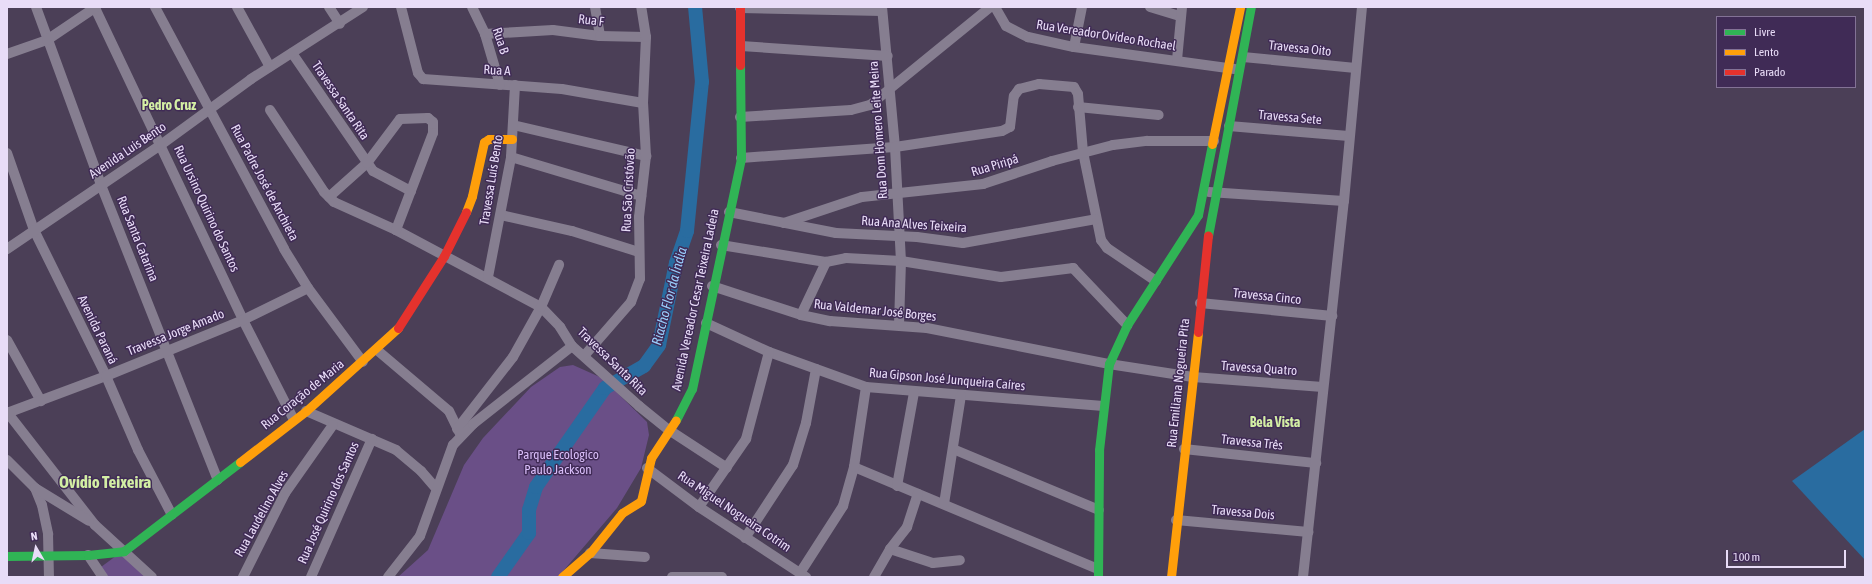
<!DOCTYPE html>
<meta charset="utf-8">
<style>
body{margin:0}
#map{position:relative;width:1872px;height:584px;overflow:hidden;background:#4b3f57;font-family:"Asap Condensed",sans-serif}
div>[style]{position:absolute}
.green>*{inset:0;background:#6a4f87}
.water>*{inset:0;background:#296ca0}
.river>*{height:14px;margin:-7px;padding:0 7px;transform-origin:7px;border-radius:7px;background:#296ca0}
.street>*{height:10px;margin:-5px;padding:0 5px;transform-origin:5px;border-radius:5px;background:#867e90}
.fast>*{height:9px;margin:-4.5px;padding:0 4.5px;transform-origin:4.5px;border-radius:4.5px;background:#30b455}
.slow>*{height:9px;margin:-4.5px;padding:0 4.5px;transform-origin:4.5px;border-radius:4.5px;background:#ff9f0a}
.jam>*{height:9px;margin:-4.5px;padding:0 4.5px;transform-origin:4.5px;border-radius:4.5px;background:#e5322d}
span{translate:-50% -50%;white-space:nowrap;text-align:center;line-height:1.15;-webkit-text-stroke:3px #402b56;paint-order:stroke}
.street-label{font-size:13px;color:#e8dcf7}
.park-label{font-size:13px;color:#d9bef9}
.neighbourhood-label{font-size:14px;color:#d3eea4;font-weight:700}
.water-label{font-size:14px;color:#98cefc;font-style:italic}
.district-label{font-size:17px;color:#d3eea4;font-weight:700}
.frame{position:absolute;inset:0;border:8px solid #e8dcf7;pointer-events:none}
.legend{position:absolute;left:1716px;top:16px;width:140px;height:72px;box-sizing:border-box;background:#402b56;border:1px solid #837296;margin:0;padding:5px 7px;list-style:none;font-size:12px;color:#e8dcf7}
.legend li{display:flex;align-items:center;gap:8px;height:20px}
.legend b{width:20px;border:1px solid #837296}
.north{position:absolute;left:16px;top:528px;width:40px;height:40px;-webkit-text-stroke:3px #402b56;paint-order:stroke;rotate:351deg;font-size:11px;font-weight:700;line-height:16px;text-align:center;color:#e8dcf7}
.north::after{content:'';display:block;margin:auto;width:14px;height:18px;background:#e8dcf7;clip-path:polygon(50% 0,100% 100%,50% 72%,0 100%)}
.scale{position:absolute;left:1726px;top:550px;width:120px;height:18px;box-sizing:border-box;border:2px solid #e8dcf7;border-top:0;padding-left:5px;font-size:12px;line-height:14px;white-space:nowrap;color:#e8dcf7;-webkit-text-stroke:3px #402b56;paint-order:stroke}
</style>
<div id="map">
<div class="green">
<i style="clip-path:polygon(573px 365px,602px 378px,647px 422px,649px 435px,641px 468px,617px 508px,558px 577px,398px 577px,428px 550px,464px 465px,483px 438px,531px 387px,560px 367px)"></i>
<i style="clip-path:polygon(120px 553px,146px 577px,107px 577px,101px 567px)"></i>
</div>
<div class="water">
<i style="clip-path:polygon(1865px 429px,1865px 560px,1792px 481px)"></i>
</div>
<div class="river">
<i style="left:498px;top:577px;width:54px;rotate:-54.8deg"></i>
<i style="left:529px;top:533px;width:23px;rotate:-90deg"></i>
<i style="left:529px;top:510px;width:24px;rotate:-73deg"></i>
<i style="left:536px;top:487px;width:121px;rotate:-55.1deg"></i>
<i style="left:605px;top:388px;width:45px;rotate:-29.4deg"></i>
<i style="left:644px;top:366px;width:26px;rotate:-54deg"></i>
<i style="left:659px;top:345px;width:84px;rotate:-78.3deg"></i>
<i style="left:676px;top:263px;width:34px;rotate:-71deg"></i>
<i style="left:687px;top:231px;width:150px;rotate:-84.3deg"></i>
<i style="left:702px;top:82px;width:75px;rotate:-95.3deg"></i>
</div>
<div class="street">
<i style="left:36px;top:7px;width:189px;rotate:69.9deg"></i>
<i style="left:101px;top:185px;width:317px;rotate:68.4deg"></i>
<i style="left:155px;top:7px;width:274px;rotate:61.9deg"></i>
<i style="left:284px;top:249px;width:46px;rotate:58.4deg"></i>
<i style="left:308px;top:288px;width:92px;rotate:53.4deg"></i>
<i style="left:237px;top:7px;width:68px;rotate:61.2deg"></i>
<i style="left:329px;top:7px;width:20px;rotate:57deg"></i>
<i style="left:401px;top:7px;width:68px;rotate:75.6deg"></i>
<i style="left:418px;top:73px;width:8px;rotate:50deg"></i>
<i style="left:423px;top:79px;width:139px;rotate:4.1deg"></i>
<i style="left:562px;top:89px;width:82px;rotate:9.8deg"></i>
<i style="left:472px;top:7px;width:30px;rotate:64deg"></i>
<i style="left:485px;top:34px;width:53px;rotate:73.6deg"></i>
<i style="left:595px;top:7px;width:29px;rotate:80deg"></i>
<i style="left:882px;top:7px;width:141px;rotate:84.7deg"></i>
<i style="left:895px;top:147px;width:114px;rotate:87deg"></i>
<i style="left:901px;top:261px;width:63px;rotate:91.8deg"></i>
<i style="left:995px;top:7px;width:22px;rotate:60deg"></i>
<i style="left:1006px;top:26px;width:25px;rotate:27deg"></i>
<i style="left:1028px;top:37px;width:47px;rotate:12.3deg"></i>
<i style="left:1074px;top:47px;width:162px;rotate:7.8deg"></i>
<i style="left:1150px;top:7px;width:31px;rotate:17deg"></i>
<i style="left:95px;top:8px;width:345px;rotate:64.6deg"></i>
<i style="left:243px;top:320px;width:112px;rotate:63deg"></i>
<i style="left:740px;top:8px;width:142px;rotate:1.2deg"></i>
<i style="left:485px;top:34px;width:68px;rotate:-3.4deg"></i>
<i style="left:553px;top:30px;width:47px;rotate:7.3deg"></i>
<i style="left:600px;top:36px;width:46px;rotate:1.2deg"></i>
<i style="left:741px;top:46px;width:147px;rotate:3.9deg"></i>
<i style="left:1074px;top:47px;width:41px;rotate:-78.7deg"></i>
<i style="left:292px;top:53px;width:143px;rotate:55.5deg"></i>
<i style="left:373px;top:171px;width:43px;rotate:27.8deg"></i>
<i style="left:7px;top:54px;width:42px;rotate:-19.3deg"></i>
<i style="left:47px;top:40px;width:59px;rotate:-34deg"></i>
<i style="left:1243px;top:57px;width:113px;rotate:5.6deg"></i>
<i style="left:1177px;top:60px;width:53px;rotate:-84.6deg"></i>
<i style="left:1078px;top:107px;width:81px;rotate:5.6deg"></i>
<i style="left:270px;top:110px;width:98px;rotate:56.6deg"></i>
<i style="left:324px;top:192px;width:14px;rotate:45deg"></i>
<i style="left:334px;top:202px;width:68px;rotate:24.3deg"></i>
<i style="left:396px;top:230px;width:164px;rotate:28deg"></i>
<i style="left:541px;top:307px;width:28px;rotate:46deg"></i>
<i style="left:560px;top:327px;width:22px;rotate:58deg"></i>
<i style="left:572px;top:346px;width:90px;rotate:41.8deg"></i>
<i style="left:639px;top:406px;width:38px;rotate:39deg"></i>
<i style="left:669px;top:430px;width:69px;rotate:33.2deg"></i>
<i style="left:740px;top:117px;width:111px;rotate:-3.6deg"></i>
<i style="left:851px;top:110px;width:20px;rotate:-15deg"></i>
<i style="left:870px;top:105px;width:155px;rotate:-39.2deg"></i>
<i style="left:513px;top:125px;width:137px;rotate:13.1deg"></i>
<i style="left:1229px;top:126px;width:120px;rotate:4.8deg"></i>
<i style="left:7px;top:153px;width:82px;rotate:70.7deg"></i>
<i style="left:34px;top:230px;width:163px;rotate:63.7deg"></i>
<i style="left:106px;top:376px;width:81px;rotate:66.6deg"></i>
<i style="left:138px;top:450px;width:73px;rotate:62.4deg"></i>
<i style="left:511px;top:157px;width:136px;rotate:16.7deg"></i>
<i style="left:741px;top:158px;width:154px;rotate:-4.1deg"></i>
<i style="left:895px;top:147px;width:108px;rotate:-8.5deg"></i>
<i style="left:1002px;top:131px;width:9px;rotate:-27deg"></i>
<i style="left:1010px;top:127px;width:31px;rotate:-83deg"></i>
<i style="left:1014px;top:96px;width:9px;rotate:-54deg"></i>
<i style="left:1019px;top:89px;width:21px;rotate:-14deg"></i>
<i style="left:1039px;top:84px;width:35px;rotate:5deg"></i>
<i style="left:1074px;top:87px;width:8px;rotate:60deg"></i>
<i style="left:1078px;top:94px;width:58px;rotate:85.1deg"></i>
<i style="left:1083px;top:152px;width:90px;rotate:78.4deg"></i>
<i style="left:1101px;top:240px;width:10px;rotate:53deg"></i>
<i style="left:1107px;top:248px;width:59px;rotate:34deg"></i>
<i style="left:1209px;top:192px;width:135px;rotate:3.8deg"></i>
<i style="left:329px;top:197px;width:51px;rotate:-41.8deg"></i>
<i style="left:367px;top:163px;width:55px;rotate:-53.1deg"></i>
<i style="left:400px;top:119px;width:28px;rotate:-2deg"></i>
<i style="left:428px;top:118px;width:6px;rotate:39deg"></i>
<i style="left:433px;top:122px;width:11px;rotate:90deg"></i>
<i style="left:433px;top:133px;width:104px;rotate:110.9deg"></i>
<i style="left:729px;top:212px;width:109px;rotate:11.1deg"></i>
<i style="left:836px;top:233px;width:81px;rotate:2.8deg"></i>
<i style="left:917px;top:237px;width:46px;rotate:7.4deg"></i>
<i style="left:963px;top:243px;width:135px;rotate:-10.2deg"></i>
<i style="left:501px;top:215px;width:73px;rotate:12.7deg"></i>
<i style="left:572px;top:231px;width:70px;rotate:17.4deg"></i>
<i style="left:784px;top:223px;width:82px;rotate:-18.4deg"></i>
<i style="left:862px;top:197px;width:122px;rotate:-6.1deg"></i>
<i style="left:983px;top:184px;width:73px;rotate:-18.4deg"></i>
<i style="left:1052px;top:161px;width:63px;rotate:-14.7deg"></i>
<i style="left:1113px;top:145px;width:34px;rotate:-7deg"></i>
<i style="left:1147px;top:141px;width:67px"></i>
<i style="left:721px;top:245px;width:106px;rotate:9.2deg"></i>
<i style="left:826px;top:262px;width:20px;rotate:-11deg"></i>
<i style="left:846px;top:258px;width:55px;rotate:3.1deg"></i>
<i style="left:901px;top:261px;width:101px;rotate:9.1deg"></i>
<i style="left:1001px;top:277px;width:73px;rotate:-7.1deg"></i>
<i style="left:1073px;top:268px;width:79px;rotate:46.5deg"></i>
<i style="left:7px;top:249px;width:187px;rotate:-34.1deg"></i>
<i style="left:162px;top:144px;width:110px;rotate:-36.1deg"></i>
<i style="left:251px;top:79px;width:133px;rotate:-32.7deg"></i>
<i style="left:488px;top:277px;width:122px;rotate:-79.1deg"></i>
<i style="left:511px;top:157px;width:72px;rotate:-86.8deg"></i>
<i style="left:712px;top:286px;width:94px;rotate:18deg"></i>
<i style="left:801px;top:315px;width:30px;rotate:12deg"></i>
<i style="left:830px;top:321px;width:97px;rotate:4.1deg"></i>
<i style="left:927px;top:328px;width:186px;rotate:11.2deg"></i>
<i style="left:1109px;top:364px;width:85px;rotate:8.8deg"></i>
<i style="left:1193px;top:377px;width:130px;rotate:4.4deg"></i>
<i style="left:1200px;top:303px;width:133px;rotate:5.6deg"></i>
<i style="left:801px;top:315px;width:59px;rotate:-64.7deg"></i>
<i style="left:706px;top:323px;width:69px;rotate:24.7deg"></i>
<i style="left:769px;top:352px;width:103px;rotate:19.8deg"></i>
<i style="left:866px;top:387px;width:238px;rotate:4.6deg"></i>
<i style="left:7px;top:340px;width:70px;rotate:60.9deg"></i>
<i style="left:377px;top:350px;width:94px;rotate:40.3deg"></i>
<i style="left:449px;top:411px;width:25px;rotate:64deg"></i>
<i style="left:584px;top:356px;width:72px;rotate:-49deg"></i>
<i style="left:631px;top:302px;width:25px;rotate:-69deg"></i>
<i style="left:640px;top:279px;width:62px;rotate:-90.9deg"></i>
<i style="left:639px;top:217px;width:61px;rotate:-83.5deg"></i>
<i style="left:646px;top:156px;width:53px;rotate:-93.2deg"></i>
<i style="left:643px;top:103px;width:66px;rotate:-87.4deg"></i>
<i style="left:646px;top:37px;width:30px;rotate:-99deg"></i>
<i style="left:306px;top:411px;width:98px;rotate:23.4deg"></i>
<i style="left:396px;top:450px;width:33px;rotate:40deg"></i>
<i style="left:421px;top:471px;width:23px;rotate:49deg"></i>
<i style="left:7px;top:412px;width:143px;rotate:52.1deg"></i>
<i style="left:95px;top:525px;width:77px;rotate:42.4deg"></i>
<i style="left:7px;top:413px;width:106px;rotate:-20.5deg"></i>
<i style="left:106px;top:376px;width:148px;rotate:-22.2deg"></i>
<i style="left:243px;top:320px;width:72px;rotate:-26.2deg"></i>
<i style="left:457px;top:429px;width:91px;rotate:-52.1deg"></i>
<i style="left:513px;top:357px;width:57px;rotate:-60.8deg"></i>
<i style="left:541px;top:307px;width:46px;rotate:-66.8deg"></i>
<i style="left:953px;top:449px;width:158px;rotate:22.7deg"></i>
<i style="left:1184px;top:449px;width:133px;rotate:6.1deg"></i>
<i style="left:7px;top:460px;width:40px;rotate:45deg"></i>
<i style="left:35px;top:488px;width:18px;rotate:68deg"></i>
<i style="left:42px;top:505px;width:30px;rotate:78deg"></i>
<i style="left:48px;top:534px;width:43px;rotate:88.7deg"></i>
<i style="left:854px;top:467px;width:264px;rotate:22.7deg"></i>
<i style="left:647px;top:468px;width:65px;rotate:36.9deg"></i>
<i style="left:699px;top:507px;width:128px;rotate:33.2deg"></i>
<i style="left:897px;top:486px;width:96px;rotate:-79.7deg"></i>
<i style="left:35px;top:488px;width:63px;rotate:31.4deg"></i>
<i style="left:944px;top:504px;width:110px;rotate:-81.1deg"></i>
<i style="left:699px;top:507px;width:83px;rotate:-55.3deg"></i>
<i style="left:746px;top:439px;width:90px;rotate:-75.2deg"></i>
<i style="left:1176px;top:520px;width:133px;rotate:5.2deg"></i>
<i style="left:745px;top:538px;width:87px;rotate:-56.7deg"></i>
<i style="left:793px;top:465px;width:44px;rotate:-72.8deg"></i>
<i style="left:806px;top:423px;width:55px;rotate:-79.5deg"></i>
<i style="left:890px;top:549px;width:45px;rotate:18deg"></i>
<i style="left:933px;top:563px;width:27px;rotate:-6deg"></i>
<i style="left:590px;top:553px;width:55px;rotate:4.2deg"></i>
<i style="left:88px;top:555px;width:27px;rotate:56deg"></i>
<i style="left:800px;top:573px;width:80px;rotate:-57.3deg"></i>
<i style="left:843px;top:506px;width:41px;rotate:-74.2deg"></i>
<i style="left:854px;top:467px;width:81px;rotate:-81.5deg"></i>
<i style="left:243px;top:577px;width:94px;rotate:-63.4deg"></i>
<i style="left:285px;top:493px;width:83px;rotate:-54.8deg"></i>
<i style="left:311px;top:577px;width:151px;rotate:-66.2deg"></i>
<i style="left:388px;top:577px;width:52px;rotate:-52deg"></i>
<i style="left:420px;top:536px;width:97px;rotate:-70.1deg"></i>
<i style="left:453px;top:445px;width:29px;rotate:-46deg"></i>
<i style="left:473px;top:424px;width:126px;rotate:-38.2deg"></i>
<i style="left:672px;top:577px;width:50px"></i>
<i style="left:874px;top:577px;width:32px;rotate:-60deg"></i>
<i style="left:890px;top:549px;width:28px;rotate:-52deg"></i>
<i style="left:907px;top:527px;width:35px;rotate:-72deg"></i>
<i style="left:1303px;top:577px;width:378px;rotate:-83.8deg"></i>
<i style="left:1344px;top:201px;width:195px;rotate:-84.7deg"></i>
</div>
<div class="fast">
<i style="left:1208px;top:236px;width:233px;rotate:-79.4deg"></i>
<i style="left:676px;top:420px;width:35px;rotate:-63deg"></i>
<i style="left:692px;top:389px;width:236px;rotate:-78deg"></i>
<i style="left:741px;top:158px;width:93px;rotate:-90.6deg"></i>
<i style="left:7px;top:556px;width:81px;rotate:-0.7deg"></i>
<i style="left:88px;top:555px;width:36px;rotate:-6deg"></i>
<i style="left:124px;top:551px;width:146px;rotate:-37.5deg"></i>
<i style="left:1098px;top:577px;width:127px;rotate:-89.5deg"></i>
<i style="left:1099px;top:450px;width:87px;rotate:-83.4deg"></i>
<i style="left:1109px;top:364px;width:43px;rotate:-65.2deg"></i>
<i style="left:1127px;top:325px;width:131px;rotate:-57.2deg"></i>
<i style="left:1198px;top:215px;width:72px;rotate:-78.8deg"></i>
</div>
<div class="slow">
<i style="left:1212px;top:144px;width:140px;rotate:-78.4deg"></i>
<i style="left:466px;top:212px;width:17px;rotate:-69deg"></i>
<i style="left:472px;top:196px;width:55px;rotate:-77.5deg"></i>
<i style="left:484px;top:142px;width:6px;rotate:-31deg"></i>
<i style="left:489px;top:139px;width:23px"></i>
<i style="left:240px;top:462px;width:83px;rotate:-37.7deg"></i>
<i style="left:306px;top:411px;width:124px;rotate:-42.1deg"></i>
<i style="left:562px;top:577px;width:37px;rotate:-41deg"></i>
<i style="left:590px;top:553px;width:51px;rotate:-51.3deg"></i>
<i style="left:622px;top:513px;width:22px;rotate:-32deg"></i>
<i style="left:641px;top:501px;width:44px;rotate:-76.9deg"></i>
<i style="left:651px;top:458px;width:45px;rotate:-56.7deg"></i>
<i style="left:1171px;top:577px;width:246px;rotate:-83.7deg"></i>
</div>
<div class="jam">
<i style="left:740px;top:7px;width:58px;rotate:90deg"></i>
<i style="left:398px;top:328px;width:85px;rotate:-57.4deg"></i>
<i style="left:444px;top:256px;width:49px;rotate:-63.4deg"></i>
<i style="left:1198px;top:332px;width:97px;rotate:-84.1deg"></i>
</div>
<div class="street-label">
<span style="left:591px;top:21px;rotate:7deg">Rua F</span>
<span style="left:1106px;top:36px;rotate:9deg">Rua Vereador Ovídeo Rochael</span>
<span style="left:500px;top:41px;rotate:72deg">Rua B</span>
<span style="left:1300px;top:49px;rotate:6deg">Travessa Oito</span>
<span style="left:497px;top:71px;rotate:3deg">Rua A</span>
<span style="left:340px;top:101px;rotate:56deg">Travessa Santa Rita</span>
<span style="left:1290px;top:118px;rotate:5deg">Travessa Sete</span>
<span style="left:879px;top:130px;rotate:-94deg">Rua Dom Homero Leite Meira</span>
<span style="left:128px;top:151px;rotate:-34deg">Avenida Luis Bento</span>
<span style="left:995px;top:166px;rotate:-17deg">Rua Piripá</span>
<span style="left:492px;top:180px;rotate:-81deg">Travessa Luís Bento</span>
<span style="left:264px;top:183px;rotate:62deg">Rua Padre José de Anchieta</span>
<span style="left:629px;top:190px;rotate:-87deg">Rua São Cristóvão</span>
<span style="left:206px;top:209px;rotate:65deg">Rua Ursino Quirino do Santos</span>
<span style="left:914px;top:225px;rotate:4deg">Rua Ana Alves Teixeira</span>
<span style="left:137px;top:239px;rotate:68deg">Rua Santa Catarina</span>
<span style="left:1267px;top:297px;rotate:6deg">Travessa Cinco</span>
<span style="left:696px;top:300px;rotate:-78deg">Avenida Vereador Cesar Teixeira Ladeia</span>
<span style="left:875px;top:311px;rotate:6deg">Rua Valdemar José Borges</span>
<span style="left:97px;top:330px;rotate:64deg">Avenida Paraná</span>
<span style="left:176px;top:333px;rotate:-22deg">Travessa Jorge Amado</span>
<span style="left:612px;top:362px;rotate:44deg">Travessa Santa Rita</span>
<span style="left:1259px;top:369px;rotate:4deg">Travessa Quatro</span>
<span style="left:947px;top:380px;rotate:5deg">Rua Gipson José Junqueira Caíres</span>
<span style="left:1179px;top:383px;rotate:-84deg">Rua Emiliana Nogueira Pita</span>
<span style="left:303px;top:395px;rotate:-39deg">Rua Coração de Maria</span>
<span style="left:1252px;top:443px;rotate:6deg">Travessa Três</span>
<span style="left:329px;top:503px;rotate:-66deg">Rua José Quirino dos Santos</span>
<span style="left:734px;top:512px;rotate:34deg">Rua Miguel Nogueira Cotrim</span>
<span style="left:1243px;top:513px;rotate:5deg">Travessa Dois</span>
<span style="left:262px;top:514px;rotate:-61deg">Rua Laudelino Alves</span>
</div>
<div class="park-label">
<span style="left:558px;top:463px">Parque Ecologico<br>Paulo Jackson</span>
</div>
<div class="neighbourhood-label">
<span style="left:169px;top:105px">Pedro Cruz</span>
<span style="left:1275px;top:422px">Bela Vista</span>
</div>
<div class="water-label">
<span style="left:669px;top:296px;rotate:-75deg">Riacho Flor da Índia</span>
</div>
<div class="district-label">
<span style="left:105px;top:483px">Ovídio Teixeira</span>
</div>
<div class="frame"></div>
<ul class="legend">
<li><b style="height:5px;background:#30b455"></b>Livre</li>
<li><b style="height:5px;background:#ff9f0a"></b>Lento</li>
<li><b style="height:5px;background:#e5322d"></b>Parado</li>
</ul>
<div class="north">N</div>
<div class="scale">100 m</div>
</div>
